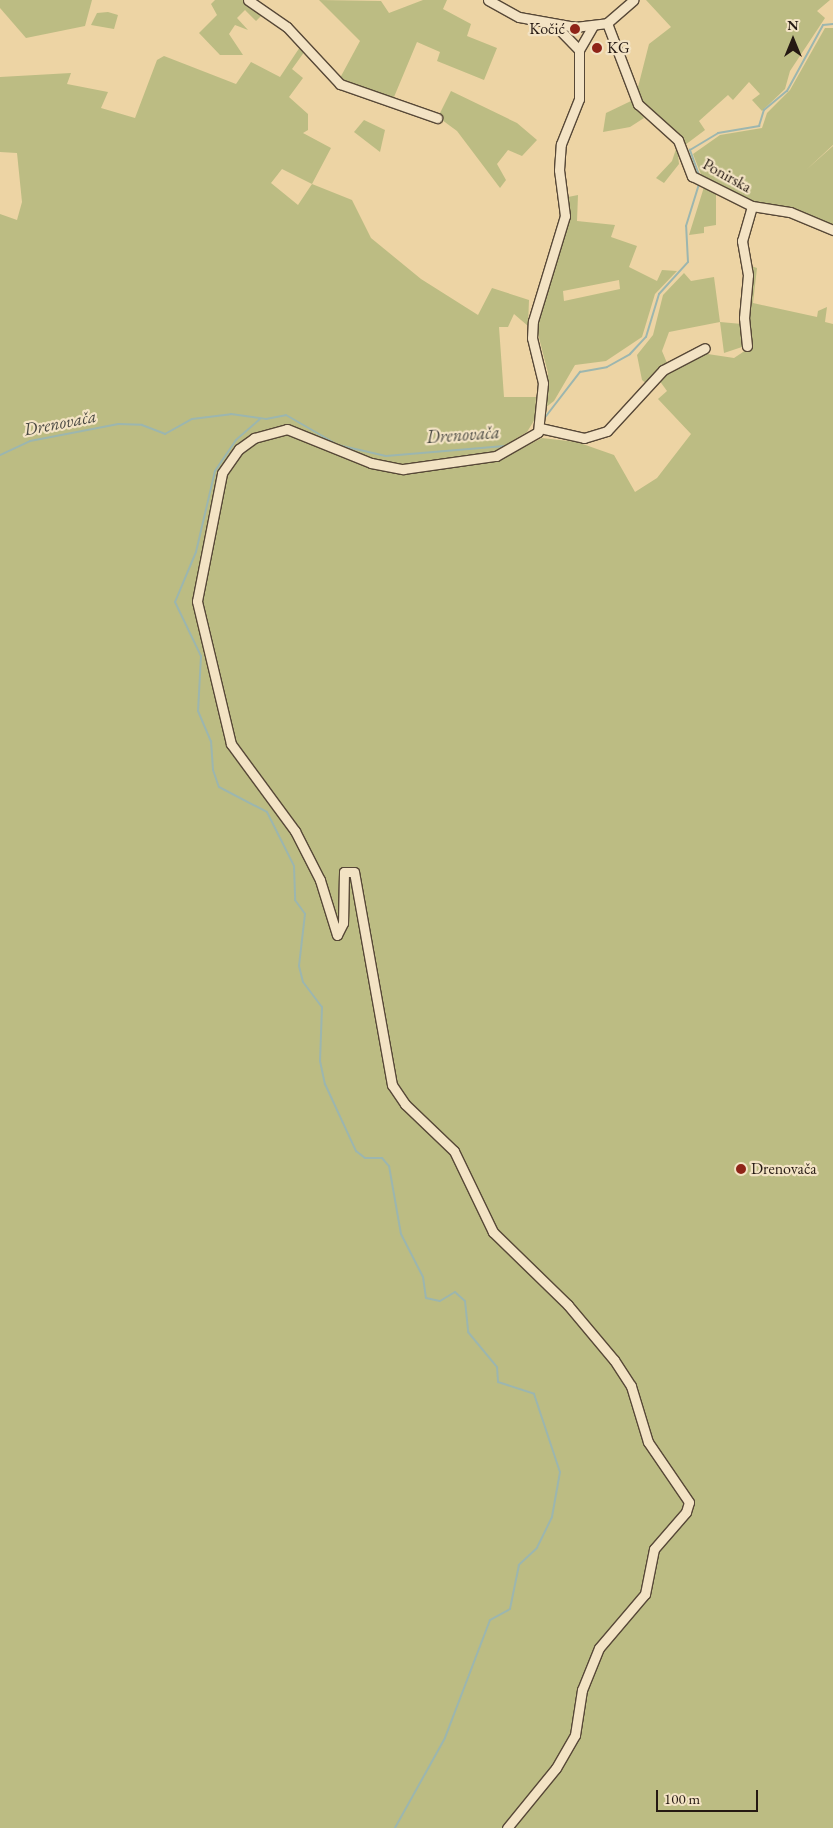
<!DOCTYPE html>
<meta charset="utf-8">
<style>
body{margin:0}
#map{position:relative;width:833px;height:1828px;overflow:hidden;background:#edd4a4;font-family:"EB Garamond",serif}
div>[style]{position:absolute}
.green>*{inset:0;background:#bcbc83}
.stream>*{height:2px;margin:-1px;padding:0 1px;transform-origin:1px;border-radius:1px;background:#9cb6af}
.roads{filter:drop-shadow(1px 0 #574837) drop-shadow(-1px 0 #574837) drop-shadow(0 1px #574837) drop-shadow(0 -1px #574837)}
.minor>*{height:9px;margin:-4.5px;padding:0 4.5px;transform-origin:4.5px;border-radius:4.5px;background:#f3e3c4}
.dots>*{width:14px;height:14px;translate:-50% -50%;box-sizing:border-box;border:2px solid #f3e3c4;border-radius:50%}
span{translate:-50% -50%;white-space:nowrap;text-align:center;line-height:1.15;-webkit-text-stroke:4.5px #f3e3c4;paint-order:stroke}
.poi-label{font-size:16px;color:#251913}
.right{translate:-100% -50%;text-align:right}
.left{translate:0 -50%;text-align:left}
.street-label{font-size:16px;color:#251913}
.water-label{font-size:18px;color:#494842;font-style:italic}
.north{position:absolute;left:768px;top:15px;width:50px;height:50px;-webkit-text-stroke:4px #f3e3c4;paint-order:stroke;rotate:0deg;font-size:14px;font-weight:700;line-height:20px;text-align:center;color:#251913}
.north::after{content:'';display:block;margin:auto;width:18px;height:22px;background:#251913;clip-path:polygon(50% 0,100% 100%,50% 72%,0 100%)}
.scale{position:absolute;left:656px;top:1790px;width:102px;height:22px;box-sizing:border-box;border:2px solid #251913;border-top:0;padding-left:6px;font-size:15px;line-height:18px;white-space:nowrap;color:#251913;-webkit-text-stroke:4px #f3e3c4;paint-order:stroke}
</style>
<div id="map">
<div class="green">
<i style="clip-path:polygon(0 0,92px 0,85px 26px,26px 38px,0 8px)"></i>
<i style="clip-path:polygon(215px 0,243px 0,263px 14px,256px 21px,245px 10px,237px 18px,248px 30px,235px 25px,229px 34px,243px 55px,220px 55px,199px 33px,217px 15px,211px 4px)"></i>
<i style="clip-path:polygon(319px 0,381px 1px,389px 13px,423px 0,447px 0,443px 9px,471px 24px,467px 36px,497px 48px,484px 80px,437px 61px,440px 52px,417px 42px,394px 97px,359px 88px,340px 78px,360px 41px)"></i>
<i style="clip-path:polygon(646px 0,830px 0,817px 11px,825px 18px,790px 71px,785px 89px,762px 111px,752px 100px,760px 94px,749px 82px,733px 100px,728px 95px,699px 121px,705px 130px,685px 145px,636px 95px,649px 44px,671px 27px)"></i>
<i style="clip-path:polygon(108px 12px,118px 15px,114px 29px,91px 25px,97px 13px)"></i>
<i style="clip-path:polygon(825px 28px,833px 28px,833px 145px,806px 170px,833px 146px,833px 226px,756px 204px,702px 177px,693px 154px,720px 135px,762px 128px,767px 113px,790px 90px)"></i>
<i style="clip-path:polygon(evenodd,300px 47px,305px 51px,292px 69px,303px 78px,289px 97px,308px 114px,308px 130px,303px 133px,331px 148px,312px 184px,352px 200px,371px 238px,421px 279px,478px 315px,492px 288px,529px 300px,528px 326px,514px 314px,508px 327px,499px 327px,504px 397px,536px 397px,535px 419px,527px 432px,512px 441px,515px 452px,542px 438px,577px 442px,614px 455px,635px 492px,657px 478px,691px 434px,658px 399px,667px 391px,659px 380px,666px 371px,701px 353px,734px 358px,749px 348px,751px 266px,757px 268px,753px 303px,817px 317px,818px 311px,827px 307px,825px 322px,833px 324px,833px 1828px,0 1828px,0 214px,17px 220px,22px 202px,17px 153px,0 152px,0 77px,71px 73px,67px 84px,108px 92px,101px 108px,135px 118px,157px 60px,164px 56px,236px 84px,251px 62px,280px 77px,300px 47px,282px 169px,312px 184px,298px 205px,271px 183px,282px 169px)"></i>
<i style="clip-path:polygon(451px 91px,517px 123px,537px 140px,522px 156px,508px 150px,497px 164px,506px 180px,500px 188px,457px 131px,438px 117px)"></i>
<i style="clip-path:polygon(631px 101px,644px 118px,630px 127px,603px 132px,606px 113px)"></i>
<i style="clip-path:polygon(364px 120px,385px 130px,380px 152px,354px 132px)"></i>
<i style="clip-path:polygon(677px 146px,679px 164px,664px 183px,656px 178px,672px 161px)"></i>
<i style="clip-path:polygon(704px 187px,716px 191px,716px 225px,704px 227px,704px 233px,689px 235px)"></i>
<i style="clip-path:polygon(evenodd,578px 195px,577px 221px,615px 225px,611px 237px,637px 246px,629px 267px,657px 281px,662px 270px,677px 271px,655px 294px,642px 337px,606px 361px,575px 365px,554px 401px,541px 411px,548px 373px,536px 326px,568px 220px,568px 197px,578px 195px,619px 280px,620px 289px,564px 301px,563px 291px,619px 280px)"></i>
<i style="clip-path:polygon(684px 273px,691px 281px,714px 277px,720px 322px,742px 324px,745px 346px,724px 353px,720px 322px,669px 332px,662px 351px,667px 363px,648px 385px,642px 380px,637px 355px,653px 335px,663px 295px)"></i>
</div>
<div class="stream">
<i style="left:699px;top:175px;width:27px;rotate:-110deg"></i>
<i style="left:690px;top:150px;width:33px;rotate:-31deg"></i>
<i style="left:718px;top:133px;width:42px;rotate:-9.7deg"></i>
<i style="left:759px;top:126px;width:17px;rotate:-73deg"></i>
<i style="left:764px;top:110px;width:30px;rotate:-40deg"></i>
<i style="left:787px;top:91px;width:75px;rotate:-61.4deg"></i>
<i style="left:823px;top:25px;width:10px;rotate:-6deg"></i>
<i style="left:260px;top:419px;width:32px;rotate:139deg"></i>
<i style="left:236px;top:440px;width:37px;rotate:124deg"></i>
<i style="left:215px;top:471px;width:83px;rotate:103.2deg"></i>
<i style="left:196px;top:552px;width:54px;rotate:112.8deg"></i>
<i style="left:175px;top:602px;width:60px;rotate:64.3deg"></i>
<i style="left:201px;top:656px;width:55px;rotate:93.1deg"></i>
<i style="left:198px;top:711px;width:33px;rotate:67deg"></i>
<i style="left:211px;top:741px;width:29px;rotate:86deg"></i>
<i style="left:213px;top:770px;width:18px;rotate:71deg"></i>
<i style="left:219px;top:787px;width:54px;rotate:27.5deg"></i>
<i style="left:267px;top:812px;width:60px;rotate:63.4deg"></i>
<i style="left:294px;top:866px;width:34px;rotate:88deg"></i>
<i style="left:295px;top:900px;width:17px;rotate:54deg"></i>
<i style="left:305px;top:914px;width:52px;rotate:96.6deg"></i>
<i style="left:299px;top:966px;width:16px;rotate:76deg"></i>
<i style="left:303px;top:982px;width:31px;rotate:53deg"></i>
<i style="left:322px;top:1007px;width:54px;rotate:92.1deg"></i>
<i style="left:320px;top:1061px;width:24px;rotate:78deg"></i>
<i style="left:325px;top:1084px;width:74px;rotate:65.2deg"></i>
<i style="left:356px;top:1151px;width:11px;rotate:38deg"></i>
<i style="left:365px;top:1158px;width:17px"></i>
<i style="left:382px;top:1158px;width:11px;rotate:49deg"></i>
<i style="left:389px;top:1166px;width:69px;rotate:80deg"></i>
<i style="left:401px;top:1234px;width:48px;rotate:62.9deg"></i>
<i style="left:423px;top:1277px;width:21px;rotate:82deg"></i>
<i style="left:426px;top:1298px;width:14px;rotate:12deg"></i>
<i style="left:440px;top:1301px;width:17px;rotate:-31deg"></i>
<i style="left:455px;top:1292px;width:13px;rotate:42deg"></i>
<i style="left:465px;top:1301px;width:31px;rotate:84deg"></i>
<i style="left:468px;top:1332px;width:45px;rotate:50.4deg"></i>
<i style="left:497px;top:1367px;width:15px;rotate:86deg"></i>
<i style="left:498px;top:1382px;width:38px;rotate:18deg"></i>
<i style="left:534px;top:1394px;width:82px;rotate:71.6deg"></i>
<i style="left:560px;top:1472px;width:46px;rotate:100.1deg"></i>
<i style="left:552px;top:1517px;width:34px;rotate:116deg"></i>
<i style="left:537px;top:1548px;width:25px;rotate:137deg"></i>
<i style="left:519px;top:1565px;width:45px;rotate:101.6deg"></i>
<i style="left:510px;top:1609px;width:23px;rotate:151deg"></i>
<i style="left:490px;top:1620px;width:126px;rotate:110.9deg"></i>
<i style="left:445px;top:1738px;width:103px;rotate:119.1deg"></i>
<i style="left:543px;top:420px;width:61px;rotate:-52.4deg"></i>
<i style="left:580px;top:372px;width:27px;rotate:-10deg"></i>
<i style="left:607px;top:367px;width:26px;rotate:-29deg"></i>
<i style="left:630px;top:354px;width:23px;rotate:-47deg"></i>
<i style="left:646px;top:337px;width:45px;rotate:-73.2deg"></i>
<i style="left:659px;top:294px;width:43px;rotate:-47.8deg"></i>
<i style="left:688px;top:262px;width:36px;rotate:-93deg"></i>
<i style="left:686px;top:226px;width:44px;rotate:-72.8deg"></i>
<i style="left:0;top:455px;width:33px;rotate:-25deg"></i>
<i style="left:30px;top:441px;width:90px;rotate:-10.9deg"></i>
<i style="left:118px;top:424px;width:24px;rotate:2deg"></i>
<i style="left:142px;top:425px;width:25px;rotate:21deg"></i>
<i style="left:165px;top:434px;width:31px;rotate:-29deg"></i>
<i style="left:192px;top:419px;width:39px;rotate:-7deg"></i>
<i style="left:231px;top:414px;width:35px;rotate:8deg"></i>
<i style="left:266px;top:419px;width:20px;rotate:-11deg"></i>
<i style="left:286px;top:415px;width:60px;rotate:30deg"></i>
<i style="left:338px;top:445px;width:49px;rotate:12.9deg"></i>
<i style="left:386px;top:456px;width:119px;rotate:-4.8deg"></i>
</div>
<div class="roads">
<div class="minor">
<i style="left:248px;top:0;width:47px;rotate:34.7deg"></i>
<i style="left:287px;top:27px;width:78px;rotate:47.1deg"></i>
<i style="left:340px;top:84px;width:103px;rotate:19.3deg"></i>
<i style="left:488px;top:0;width:35px;rotate:29deg"></i>
<i style="left:519px;top:17px;width:57px;rotate:10.1deg"></i>
<i style="left:575px;top:27px;width:32px;rotate:-7deg"></i>
<i style="left:607px;top:23px;width:35px;rotate:-41deg"></i>
<i style="left:607px;top:23px;width:87px;rotate:69.1deg"></i>
<i style="left:638px;top:104px;width:54px;rotate:42deg"></i>
<i style="left:678px;top:140px;width:39px;rotate:69deg"></i>
<i style="left:692px;top:176px;width:67px;rotate:26.6deg"></i>
<i style="left:752px;top:206px;width:38px;rotate:9deg"></i>
<i style="left:790px;top:212px;width:47px;rotate:22.7deg"></i>
<i style="left:554px;top:24px;width:36px;rotate:46deg"></i>
<i style="left:747px;top:346px;width:28px;rotate:-96deg"></i>
<i style="left:744px;top:318px;width:43px;rotate:-84.7deg"></i>
<i style="left:748px;top:275px;width:35px;rotate:-100deg"></i>
<i style="left:742px;top:241px;width:36px;rotate:-74deg"></i>
<i style="left:540px;top:428px;width:45px;rotate:12.8deg"></i>
<i style="left:584px;top:438px;width:24px;rotate:-17deg"></i>
<i style="left:607px;top:431px;width:83px;rotate:-47.4deg"></i>
<i style="left:663px;top:370px;width:47px;rotate:-27.6deg"></i>
<i style="left:507px;top:1828px;width:77px;rotate:-50.8deg"></i>
<i style="left:556px;top:1768px;width:38px;rotate:-60deg"></i>
<i style="left:575px;top:1735px;width:46px;rotate:-81.2deg"></i>
<i style="left:582px;top:1690px;width:45px;rotate:-68deg"></i>
<i style="left:599px;top:1648px;width:71px;rotate:-49.6deg"></i>
<i style="left:645px;top:1594px;width:46px;rotate:-78.7deg"></i>
<i style="left:654px;top:1549px;width:49px;rotate:-49.1deg"></i>
<i style="left:686px;top:1512px;width:10px;rotate:-73deg"></i>
<i style="left:689px;top:1502px;width:73px;rotate:-124.3deg"></i>
<i style="left:648px;top:1442px;width:59px;rotate:-106.9deg"></i>
<i style="left:631px;top:1386px;width:31px;rotate:-123deg"></i>
<i style="left:614px;top:1360px;width:72px;rotate:-129.9deg"></i>
<i style="left:568px;top:1305px;width:105px;rotate:-135.8deg"></i>
<i style="left:493px;top:1232px;width:90px;rotate:-115.7deg"></i>
<i style="left:454px;top:1151px;width:68px;rotate:-136.2deg"></i>
<i style="left:405px;top:1104px;width:23px;rotate:-124deg"></i>
<i style="left:392px;top:1085px;width:216px;rotate:-100.1deg"></i>
<i style="left:354px;top:872px;width:10px;rotate:180deg"></i>
<i style="left:344px;top:872px;width:51px;rotate:91.1deg"></i>
<i style="left:343px;top:923px;width:13px;rotate:117deg"></i>
<i style="left:337px;top:935px;width:58px;rotate:-107.2deg"></i>
<i style="left:320px;top:880px;width:55px;rotate:-117deg"></i>
<i style="left:295px;top:831px;width:108px;rotate:-126.3deg"></i>
<i style="left:231px;top:744px;width:147px;rotate:-103.4deg"></i>
<i style="left:197px;top:601px;width:130px;rotate:-78.9deg"></i>
<i style="left:222px;top:473px;width:29px;rotate:-55deg"></i>
<i style="left:239px;top:449px;width:19px;rotate:-36deg"></i>
<i style="left:254px;top:438px;width:34px;rotate:-15deg"></i>
<i style="left:287px;top:429px;width:91px;rotate:22deg"></i>
<i style="left:371px;top:463px;width:33px;rotate:11deg"></i>
<i style="left:403px;top:469px;width:94px;rotate:-8deg"></i>
<i style="left:496px;top:456px;width:48px;rotate:-29.7deg"></i>
<i style="left:538px;top:432px;width:49px;rotate:-84.2deg"></i>
<i style="left:543px;top:383px;width:46px;rotate:-103.7deg"></i>
<i style="left:532px;top:338px;width:17px;rotate:-87deg"></i>
<i style="left:533px;top:321px;width:110px;rotate:-73.1deg"></i>
<i style="left:565px;top:216px;width:46px;rotate:-97.4deg"></i>
<i style="left:559px;top:170px;width:26px;rotate:-86deg"></i>
<i style="left:561px;top:144px;width:48px;rotate:-68.2deg"></i>
<i style="left:579px;top:99px;width:49px;rotate:-90deg"></i>
<i style="left:579px;top:50px;width:28px;rotate:-60deg"></i>
</div>
</div>
<div class="dots">
<i style="left:575px;top:29px;background:#8f2418"></i>
<i style="left:597px;top:48px;background:#8f2418"></i>
<i style="left:741px;top:1169px;background:#8f2418"></i>
</div>
<div class="poi-label">
<span class="right" style="left:565px;top:29px">Kočić</span>
<span class="left" style="left:607px;top:48px">KG</span>
<span class="left" style="left:751px;top:1169px">Drenovača</span>
</div>
<div class="street-label">
<span style="left:727px;top:176px;rotate:29deg">Ponirska</span>
</div>
<div class="water-label">
<span style="left:60px;top:423px;rotate:-11deg">Drenovača</span>
<span style="left:463px;top:435px;rotate:-4deg">Drenovača</span>
</div>
<div class="north">N</div>
<div class="scale">100 m</div>
</div>
